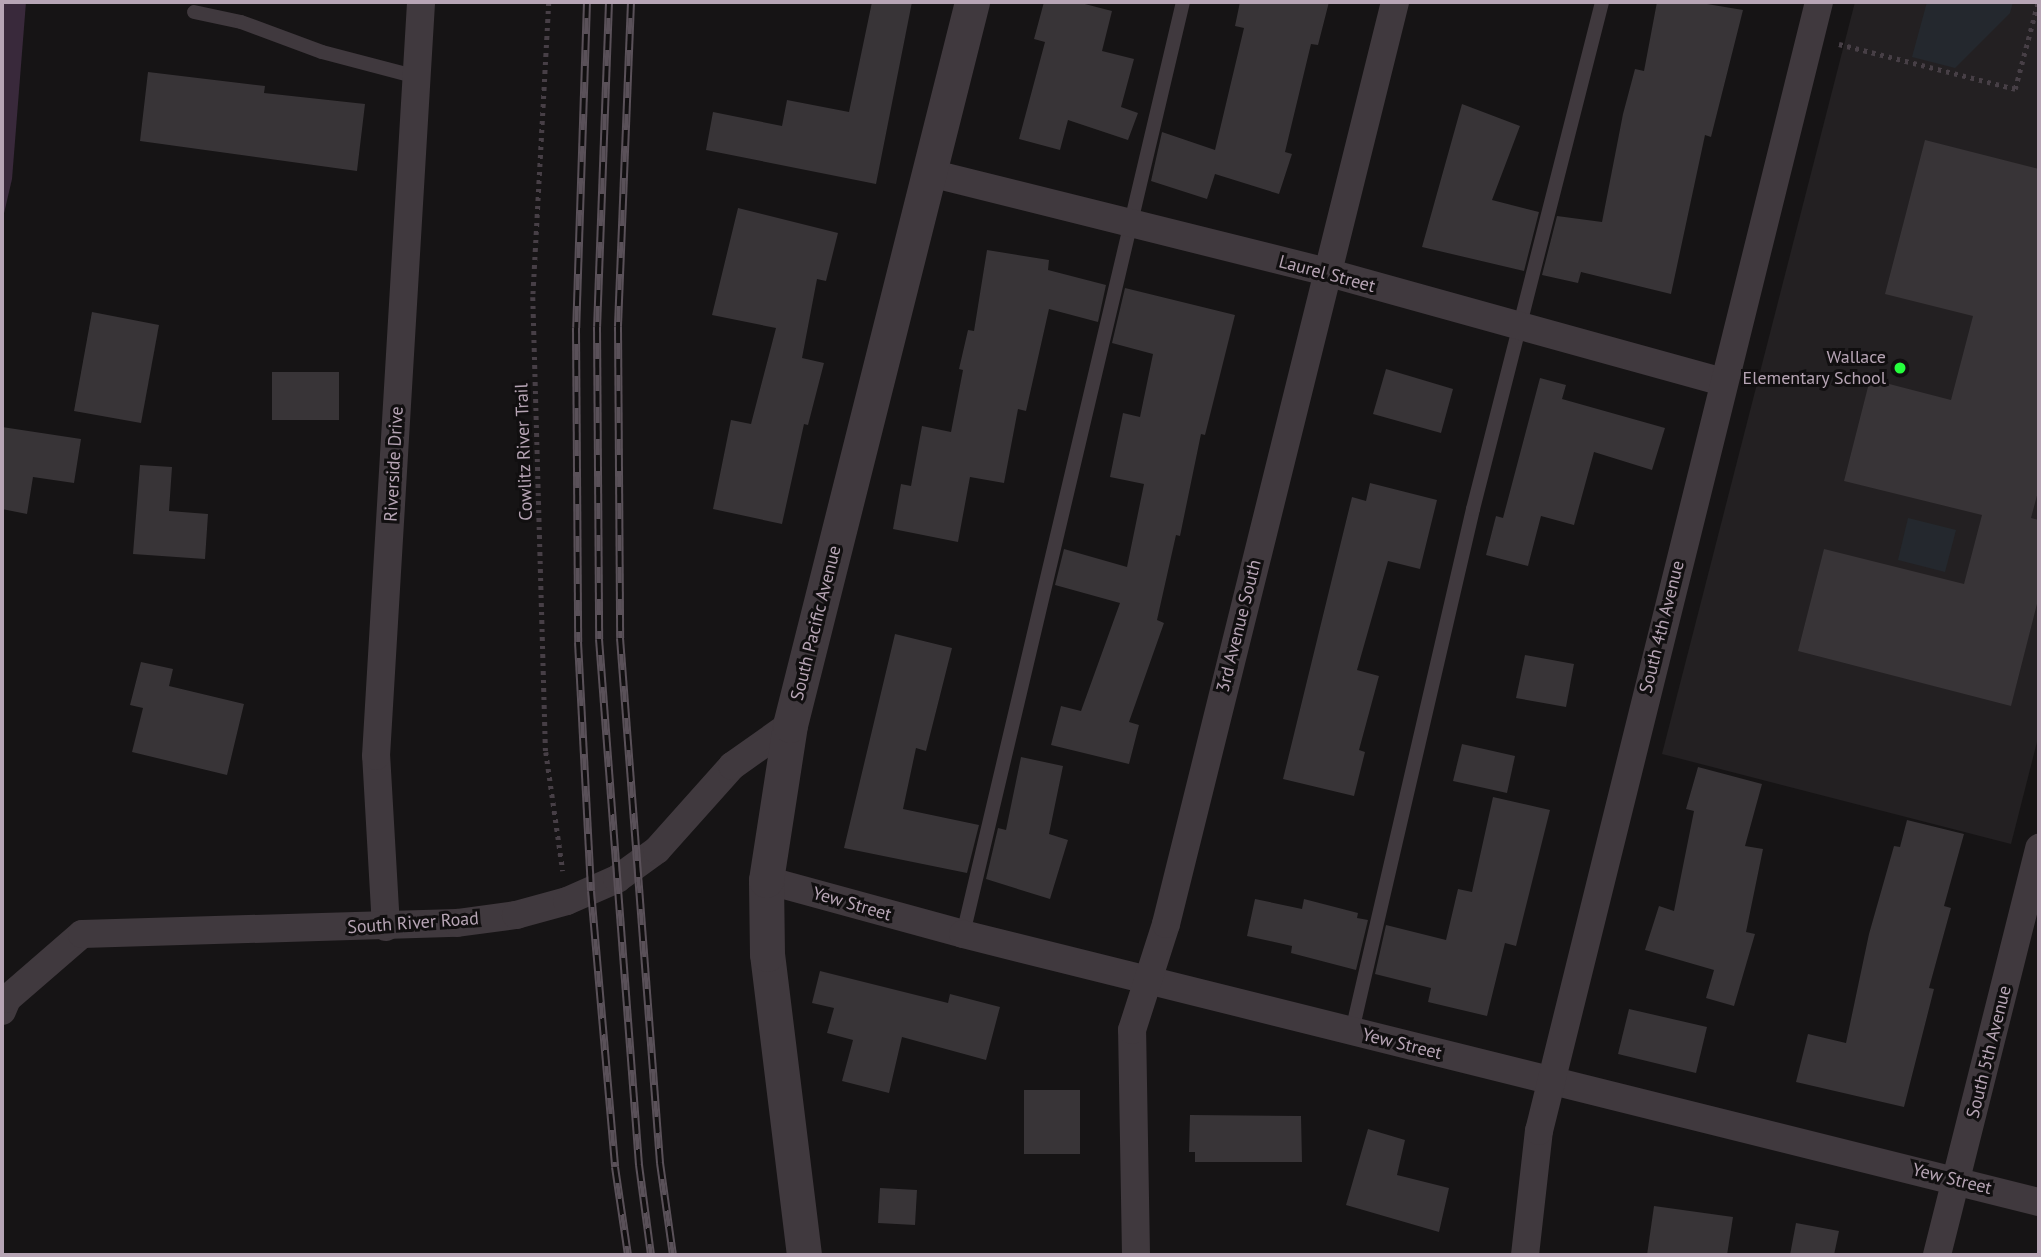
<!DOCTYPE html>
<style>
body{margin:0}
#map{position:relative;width:2041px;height:1257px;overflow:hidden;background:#161415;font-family:"PT Sans",sans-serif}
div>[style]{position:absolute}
.built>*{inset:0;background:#232022}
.green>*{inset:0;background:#24282e}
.water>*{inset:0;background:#39293b}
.building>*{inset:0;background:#383437}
.path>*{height:4.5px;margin-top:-2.25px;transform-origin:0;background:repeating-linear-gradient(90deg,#473f46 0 3.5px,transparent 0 8.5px)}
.service>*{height:14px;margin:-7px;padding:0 7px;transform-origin:7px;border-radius:7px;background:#40393e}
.minor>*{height:28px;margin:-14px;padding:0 14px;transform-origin:14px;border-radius:14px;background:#40393e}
.tertiary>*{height:35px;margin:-17.5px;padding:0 17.5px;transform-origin:17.5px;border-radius:17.5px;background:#40393e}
.rail>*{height:8px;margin-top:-4px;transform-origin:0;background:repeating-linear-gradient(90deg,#110f10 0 16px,#5a5159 0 32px);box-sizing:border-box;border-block:2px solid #5a5159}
.dots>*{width:19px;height:19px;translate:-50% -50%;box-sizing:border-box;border:4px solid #110f10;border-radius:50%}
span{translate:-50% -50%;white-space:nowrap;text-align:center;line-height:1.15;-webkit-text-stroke:6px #110f10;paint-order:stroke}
.street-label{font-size:18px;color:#b7a5b5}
.poi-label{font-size:18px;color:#b7a5b5}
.right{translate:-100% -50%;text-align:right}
.frame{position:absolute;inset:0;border:4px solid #b7a5b5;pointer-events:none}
</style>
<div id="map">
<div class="built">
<i style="clip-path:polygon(1855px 2px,2039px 2px,2039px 734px,2011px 844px,1662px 754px)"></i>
</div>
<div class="green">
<i style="clip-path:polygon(1927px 2px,2013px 2px,2010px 13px,1955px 68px,1912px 57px)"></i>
<i style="clip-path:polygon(1908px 518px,1956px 530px,1945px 572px,1898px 560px)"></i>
</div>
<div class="water">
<i style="clip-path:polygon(2px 2px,26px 2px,12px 179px,2px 222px)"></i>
</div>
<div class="building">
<i style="clip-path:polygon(872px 2px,912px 2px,876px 184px,706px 150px,713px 112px,782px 126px,787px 100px,849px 112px)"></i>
<i style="clip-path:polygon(1044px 2px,1077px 2px,1112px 11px,1102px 51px,1134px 59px,1121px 107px,1138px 113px,1128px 140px,1068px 120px,1060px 150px,1019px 139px,1045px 42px,1034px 39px)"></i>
<i style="clip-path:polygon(1240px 2px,1329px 2px,1318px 45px,1311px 44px,1285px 152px,1292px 154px,1279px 194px,1215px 174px,1207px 199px,1151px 181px,1162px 132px,1215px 150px,1244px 28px,1235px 26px)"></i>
<i style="clip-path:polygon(1657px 2px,1695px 2px,1743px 10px,1711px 137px,1705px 135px,1671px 294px,1581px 272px,1578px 283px,1542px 275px,1557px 216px,1602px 222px,1623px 114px,1635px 69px,1644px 71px)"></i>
<i style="clip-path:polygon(148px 72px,265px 86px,264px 93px,365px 104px,357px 171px,140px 141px)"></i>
<i style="clip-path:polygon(1462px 104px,1520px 126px,1492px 200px,1539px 212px,1524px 271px,1422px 247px)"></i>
<i style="clip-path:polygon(1925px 140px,2039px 169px,2039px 488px,2031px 518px,2039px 520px,2039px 596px,2011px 706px,1798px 651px,1824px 549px,1964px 584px,1982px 515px,1844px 481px,1870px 379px,1951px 400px,1973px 316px,1885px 294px)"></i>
<i style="clip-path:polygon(738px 208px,838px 233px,826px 281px,817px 279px,802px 358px,824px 363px,808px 425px,804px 424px,782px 524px,713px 509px,731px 420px,751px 424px,776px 328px,712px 315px)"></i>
<i style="clip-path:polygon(987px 250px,1049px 260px,1048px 270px,1106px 285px,1098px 322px,1049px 309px,1026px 411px,1018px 409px,1004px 483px,970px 477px,958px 542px,893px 529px,901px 484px,911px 486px,922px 426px,951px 432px,963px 370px,959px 369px,968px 330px,974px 331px)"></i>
<i style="clip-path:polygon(1125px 288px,1235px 315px,1205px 435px,1201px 434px,1180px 536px,1176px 535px,1157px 620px,1164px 623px,1129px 722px,1139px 725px,1129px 764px,1051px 745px,1061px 706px,1081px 711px,1120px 603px,1055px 585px,1064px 549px,1127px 567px,1144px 484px,1110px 477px,1123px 413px,1140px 417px,1153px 354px,1112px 343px)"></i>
<i style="clip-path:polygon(92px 312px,159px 325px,141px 423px,74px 411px)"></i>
<i style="clip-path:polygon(1386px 369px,1453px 389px,1441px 433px,1373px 414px)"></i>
<i style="clip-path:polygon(272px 372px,339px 372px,339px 420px,272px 420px)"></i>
<i style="clip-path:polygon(1540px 378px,1566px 385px,1562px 399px,1665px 428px,1652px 470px,1594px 452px,1574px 525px,1541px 516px,1528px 566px,1486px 555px,1496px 516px,1503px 518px)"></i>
<i style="clip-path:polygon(2px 427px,81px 439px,74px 483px,33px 477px,27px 514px,2px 509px)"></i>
<i style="clip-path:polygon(140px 465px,172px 467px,169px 511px,208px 514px,205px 559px,133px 554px)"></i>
<i style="clip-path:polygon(1370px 483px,1437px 500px,1420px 569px,1388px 561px,1357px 670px,1379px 676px,1359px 750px,1365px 752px,1354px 796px,1283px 779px,1352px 497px,1366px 501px)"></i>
<i style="clip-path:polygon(895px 634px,952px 648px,926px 751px,916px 748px,903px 809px,979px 825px,967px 873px,844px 848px)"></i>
<i style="clip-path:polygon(1525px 655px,1574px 664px,1566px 707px,1516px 698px)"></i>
<i style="clip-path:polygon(141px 662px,173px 669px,169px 686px,244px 704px,227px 775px,132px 752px,143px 708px,130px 705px)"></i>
<i style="clip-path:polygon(1462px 744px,1515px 756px,1507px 793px,1453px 781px)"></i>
<i style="clip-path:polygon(1021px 757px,1063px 766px,1049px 834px,1068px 840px,1050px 899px,986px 879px,998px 828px,1006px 830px)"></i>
<i style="clip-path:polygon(1698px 767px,1762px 784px,1745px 846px,1763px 849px,1746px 932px,1755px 934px,1734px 1006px,1706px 998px,1714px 970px,1645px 950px,1659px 906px,1674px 911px,1694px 811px,1686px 809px)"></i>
<i style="clip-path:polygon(1493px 797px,1550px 810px,1516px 946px,1505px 943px,1487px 1016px,1428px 1002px,1431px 988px,1375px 974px,1386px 925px,1446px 940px,1458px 889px,1472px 892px)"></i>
<i style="clip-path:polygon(1907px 820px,1964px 834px,1944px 906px,1951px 908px,1929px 988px,1934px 989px,1904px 1107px,1796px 1082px,1808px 1034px,1846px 1043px,1869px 934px,1894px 846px,1900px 847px)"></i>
<i style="clip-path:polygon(1255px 899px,1302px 909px,1304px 899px,1358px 913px,1357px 918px,1368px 920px,1356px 970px,1291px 953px,1292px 946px,1247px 936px)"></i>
<i style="clip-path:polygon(820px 971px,948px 1003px,950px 994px,1000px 1007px,986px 1060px,902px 1037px,889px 1093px,842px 1081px,853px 1040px,827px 1033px,834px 1008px,812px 1003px)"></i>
<i style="clip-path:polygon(1629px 1009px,1707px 1027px,1696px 1073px,1618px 1054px)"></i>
<i style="clip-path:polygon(1024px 1090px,1080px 1090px,1080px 1154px,1024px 1154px)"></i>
<i style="clip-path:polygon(1190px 1115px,1301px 1116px,1302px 1162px,1195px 1162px,1195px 1152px,1189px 1152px)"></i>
<i style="clip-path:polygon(1368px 1129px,1405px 1140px,1397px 1175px,1449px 1188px,1439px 1232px,1346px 1205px)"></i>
<i style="clip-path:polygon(880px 1188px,917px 1190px,915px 1225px,878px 1223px)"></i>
<i style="clip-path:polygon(1654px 1206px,1733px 1217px,1727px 1255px,1647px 1255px)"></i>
<i style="clip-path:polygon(1796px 1223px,1839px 1231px,1834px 1255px,1790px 1255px)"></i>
</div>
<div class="path">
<i style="left:549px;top:2px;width:295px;rotate:93.1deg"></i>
<i style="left:533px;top:297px;width:455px;rotate:88.4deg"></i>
<i style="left:546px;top:752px;width:120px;rotate:81.9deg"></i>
<i style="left:1839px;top:44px;width:182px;rotate:14.3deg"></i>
<i style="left:2015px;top:89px;width:90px;rotate:-75.2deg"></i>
</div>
<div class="service">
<i style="left:194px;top:12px;width:48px;rotate:12deg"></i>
<i style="left:241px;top:22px;width:86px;rotate:20.3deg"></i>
<i style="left:322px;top:52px;width:98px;rotate:14.7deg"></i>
<i style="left:963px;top:934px;width:958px;rotate:-76.72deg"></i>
<i style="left:1352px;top:1031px;width:536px;rotate:-76.95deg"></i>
<i style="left:1473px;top:509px;width:523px;rotate:-75.72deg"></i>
</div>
<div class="minor">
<i style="left:930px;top:173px;width:408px;rotate:14deg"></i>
<i style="left:1326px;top:272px;width:412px;rotate:15.5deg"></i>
<i style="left:766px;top:880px;width:204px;rotate:15.3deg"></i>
<i style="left:963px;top:934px;width:1109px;rotate:13.99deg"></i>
<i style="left:386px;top:927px;width:171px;rotate:-93.3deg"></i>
<i style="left:376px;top:756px;width:755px;rotate:-86.58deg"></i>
<i style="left:2px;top:1011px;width:13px;rotate:-67deg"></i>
<i style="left:7px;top:999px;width:99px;rotate:-40.9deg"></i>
<i style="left:82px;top:934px;width:375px;rotate:-1.7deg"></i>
<i style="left:457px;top:923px;width:60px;rotate:-7.7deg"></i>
<i style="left:516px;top:915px;width:53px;rotate:-15.4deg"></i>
<i style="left:567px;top:901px;width:55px;rotate:-23.7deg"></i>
<i style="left:617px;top:879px;width:49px;rotate:-35.9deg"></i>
<i style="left:657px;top:850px;width:113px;rotate:-48.2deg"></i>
<i style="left:732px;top:766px;width:71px;rotate:-35.3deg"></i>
<i style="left:1136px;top:1255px;width:225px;rotate:-91deg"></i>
<i style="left:1132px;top:1030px;width:111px;rotate:-72.2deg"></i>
<i style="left:1166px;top:924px;width:950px;rotate:-76.05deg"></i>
<i style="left:1525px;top:1255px;width:125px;rotate:-83.6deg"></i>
<i style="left:1539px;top:1131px;width:1163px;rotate:-76.07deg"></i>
<i style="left:1937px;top:1255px;width:420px;rotate:-75.9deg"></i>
</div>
<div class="tertiary">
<i style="left:804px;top:1255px;width:303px;rotate:-97deg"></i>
<i style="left:767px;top:954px;width:74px;rotate:-90.8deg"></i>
<i style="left:766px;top:880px;width:157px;rotate:-81.2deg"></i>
<i style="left:790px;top:725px;width:746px;rotate:-75.87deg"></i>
</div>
<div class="rail">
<i style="left:587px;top:2px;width:326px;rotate:91.9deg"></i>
<i style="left:576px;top:328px;width:314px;rotate:89.6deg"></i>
<i style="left:578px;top:642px;width:249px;rotate:87deg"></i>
<i style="left:591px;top:891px;width:277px;rotate:85deg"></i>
<i style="left:615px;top:1167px;width:89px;rotate:81.6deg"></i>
<i style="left:609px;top:2px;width:325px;rotate:92.1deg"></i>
<i style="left:597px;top:327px;width:312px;rotate:89.6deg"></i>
<i style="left:599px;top:639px;width:528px;rotate:85.65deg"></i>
<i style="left:639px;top:1165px;width:91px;rotate:82.4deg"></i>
<i style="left:631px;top:2px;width:325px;rotate:92.3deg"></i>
<i style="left:618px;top:327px;width:311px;rotate:89.6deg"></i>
<i style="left:620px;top:638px;width:527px;rotate:85.64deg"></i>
<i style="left:660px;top:1163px;width:93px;rotate:82deg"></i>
</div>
<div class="dots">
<i style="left:1900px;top:368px;background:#25fe3d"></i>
</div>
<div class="street-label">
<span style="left:1327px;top:274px;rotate:15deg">Laurel Street</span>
<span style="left:524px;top:452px;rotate:-92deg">Cowlitz River Trail</span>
<span style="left:394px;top:464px;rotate:-87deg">Riverside Drive</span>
<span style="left:816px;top:623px;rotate:-76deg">South Pacific Avenue</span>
<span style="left:1239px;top:626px;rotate:-76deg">3rd Avenue South</span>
<span style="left:1662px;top:627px;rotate:-76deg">South 4th Avenue</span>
<span style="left:852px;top:904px;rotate:16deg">Yew Street</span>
<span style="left:413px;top:923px;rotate:-4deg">South River Road</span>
<span style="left:1402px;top:1044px;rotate:14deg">Yew Street</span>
<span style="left:1989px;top:1052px;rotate:-76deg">South 5th Avenue</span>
<span style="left:1952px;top:1179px;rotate:14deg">Yew Street</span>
</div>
<div class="poi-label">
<span class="right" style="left:1886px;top:368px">Wallace<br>Elementary School</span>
</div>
<div class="frame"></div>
</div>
